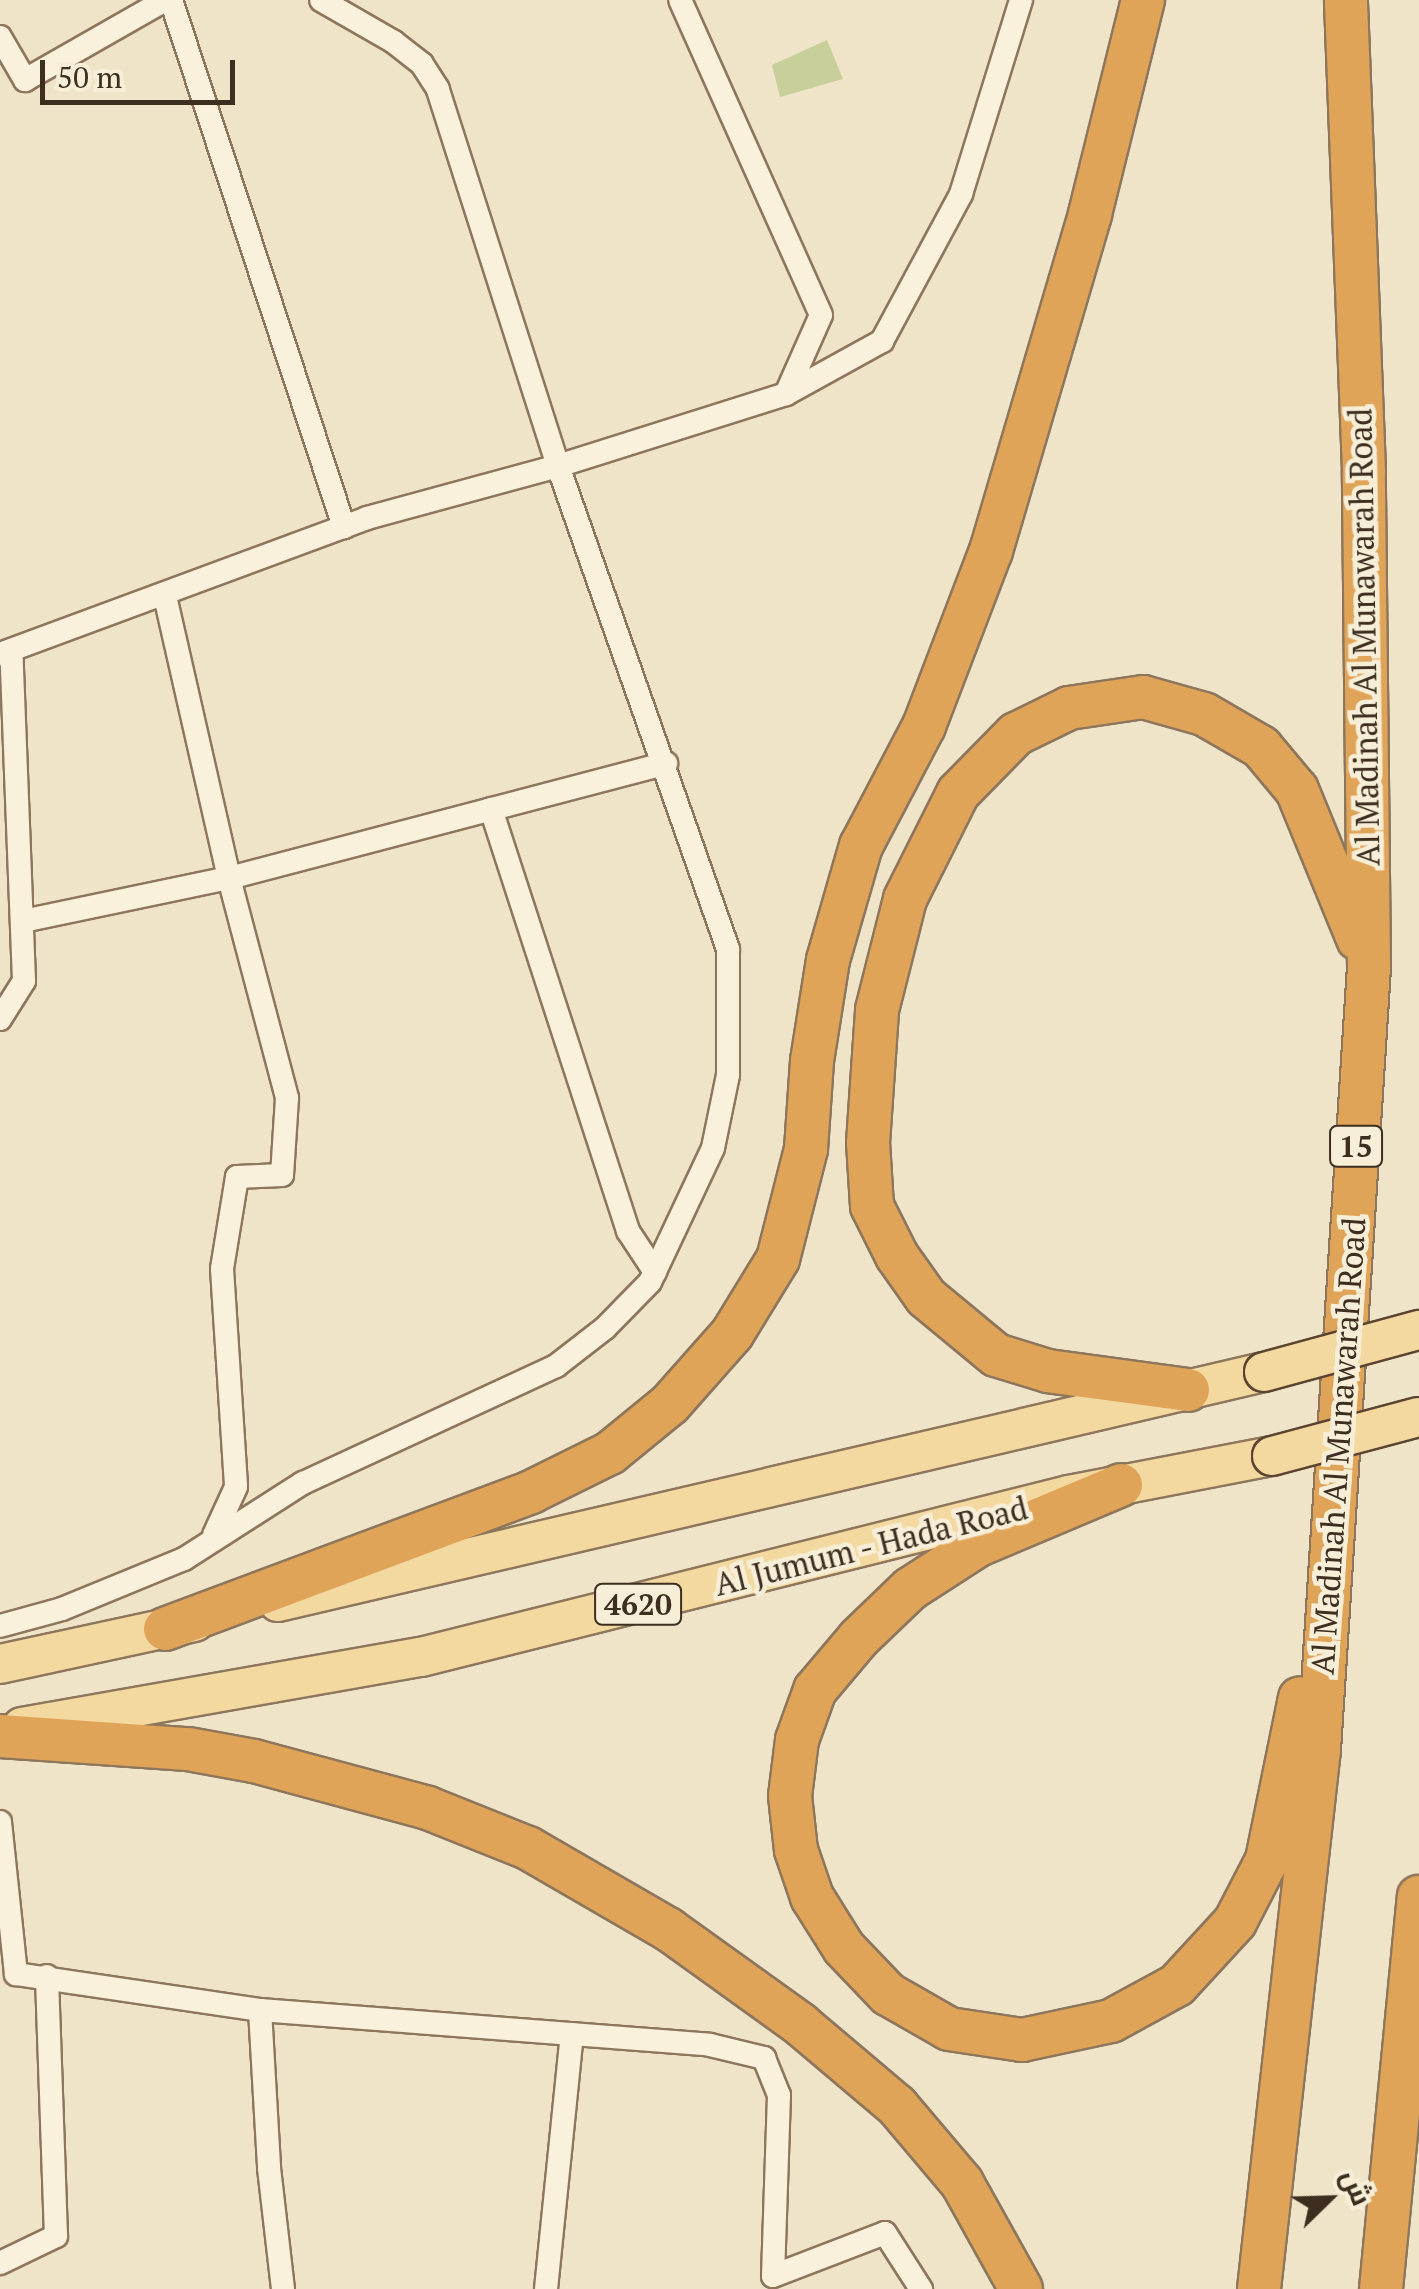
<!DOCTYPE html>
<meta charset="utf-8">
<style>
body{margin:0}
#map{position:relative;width:1419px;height:2289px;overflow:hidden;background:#f0e4c8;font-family:"PT Serif",Cairo,serif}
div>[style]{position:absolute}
.green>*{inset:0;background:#c9cf9b}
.roads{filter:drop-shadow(2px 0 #8d765c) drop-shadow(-2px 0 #8d765c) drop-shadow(0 2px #8d765c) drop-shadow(0 -2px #8d765c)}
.minor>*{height:22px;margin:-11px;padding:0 11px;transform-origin:11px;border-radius:11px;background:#faf1dc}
.primary>*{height:38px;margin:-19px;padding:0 19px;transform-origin:19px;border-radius:19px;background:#f3d9a0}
.motorway>*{height:42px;margin:-21px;padding:0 21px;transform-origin:21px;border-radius:21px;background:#e0a458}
.bridges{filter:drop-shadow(2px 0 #5b4430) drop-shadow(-2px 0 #5b4430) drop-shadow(0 2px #5b4430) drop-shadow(0 -2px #5b4430)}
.primary-bridge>*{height:38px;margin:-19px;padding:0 19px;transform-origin:19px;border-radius:19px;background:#f3d9a0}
span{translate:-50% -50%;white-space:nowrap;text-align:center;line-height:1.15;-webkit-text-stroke:9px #f7eed8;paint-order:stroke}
.shield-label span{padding:2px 8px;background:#f7eed8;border:2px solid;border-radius:8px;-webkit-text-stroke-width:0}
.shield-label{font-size:30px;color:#3d2e20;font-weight:700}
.street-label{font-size:32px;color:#3d2e20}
.north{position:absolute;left:1279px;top:2149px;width:100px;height:100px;-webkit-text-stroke:8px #f7eed8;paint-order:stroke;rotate:67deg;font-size:28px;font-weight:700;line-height:40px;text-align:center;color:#3d2e20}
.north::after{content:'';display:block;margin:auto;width:35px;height:45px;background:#3d2e20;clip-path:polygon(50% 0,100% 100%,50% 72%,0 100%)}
.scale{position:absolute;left:40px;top:60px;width:195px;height:45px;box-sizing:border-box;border:5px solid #3d2e20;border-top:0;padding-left:12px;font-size:30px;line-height:35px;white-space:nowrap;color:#3d2e20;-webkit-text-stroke:8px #f7eed8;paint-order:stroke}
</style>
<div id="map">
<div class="green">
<i style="clip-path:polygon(827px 40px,843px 79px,780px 97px,772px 65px)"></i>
</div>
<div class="roads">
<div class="minor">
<i style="left:171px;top:0;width:555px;rotate:71.83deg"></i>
<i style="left:0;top:37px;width:50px;rotate:59.8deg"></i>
<i style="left:25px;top:80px;width:161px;rotate:-29.7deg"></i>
<i style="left:786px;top:394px;width:110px;rotate:-28.9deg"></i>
<i style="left:882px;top:341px;width:167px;rotate:-61.7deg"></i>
<i style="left:961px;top:194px;width:203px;rotate:-72.8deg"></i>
<i style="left:165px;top:596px;width:289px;rotate:77.2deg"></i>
<i style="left:229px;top:878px;width:228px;rotate:75.2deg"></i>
<i style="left:287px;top:1098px;width:77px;rotate:93.7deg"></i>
<i style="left:282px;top:1175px;width:45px;rotate:177.5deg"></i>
<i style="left:237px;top:1177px;width:93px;rotate:99.3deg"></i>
<i style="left:222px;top:1269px;width:218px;rotate:86.3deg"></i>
<i style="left:236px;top:1487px;width:53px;rotate:114.6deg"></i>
<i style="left:0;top:654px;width:391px;rotate:-20.3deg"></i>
<i style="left:367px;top:518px;width:198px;rotate:-15.2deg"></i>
<i style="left:558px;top:466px;width:239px;rotate:-17.5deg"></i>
<i style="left:786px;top:394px;width:86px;rotate:-66.1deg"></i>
<i style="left:821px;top:315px;width:345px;rotate:-114.1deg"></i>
<i style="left:491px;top:809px;width:444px;rotate:72deg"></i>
<i style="left:628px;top:1231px;width:49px;rotate:56.6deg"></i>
<i style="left:23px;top:921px;width:210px;rotate:-11.8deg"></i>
<i style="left:229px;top:878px;width:452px;rotate:-14.7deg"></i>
<i style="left:0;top:1019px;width:45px;rotate:-57.7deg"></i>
<i style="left:24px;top:981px;width:331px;rotate:-92.2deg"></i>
<i style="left:0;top:1626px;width:64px;rotate:-15.3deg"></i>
<i style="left:62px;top:1609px;width:132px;rotate:-22.3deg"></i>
<i style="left:184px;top:1559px;width:141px;rotate:-32.6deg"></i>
<i style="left:303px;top:1483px;width:279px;rotate:-24.8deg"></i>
<i style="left:556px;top:1366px;width:62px;rotate:-37.8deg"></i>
<i style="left:605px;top:1328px;width:64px;rotate:-45.6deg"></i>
<i style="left:650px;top:1282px;width:148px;rotate:-64.8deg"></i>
<i style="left:713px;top:1148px;width:75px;rotate:-78.4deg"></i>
<i style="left:728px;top:1075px;width:126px;rotate:-90deg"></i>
<i style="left:728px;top:949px;width:512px;rotate:-109.39deg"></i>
<i style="left:558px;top:466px;width:396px;rotate:-107.7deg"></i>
<i style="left:438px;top:89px;width:30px;rotate:-123deg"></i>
<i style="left:422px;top:64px;width:36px;rotate:-142deg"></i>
<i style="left:394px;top:42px;width:84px;rotate:-150.1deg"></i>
<i style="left:0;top:1822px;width:153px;rotate:84deg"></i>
<i style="left:16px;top:1974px;width:247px;rotate:8.4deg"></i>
<i style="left:260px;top:2010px;width:451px;rotate:4.4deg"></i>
<i style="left:710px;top:2045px;width:56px;rotate:13.5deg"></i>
<i style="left:764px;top:2058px;width:40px;rotate:68deg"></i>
<i style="left:779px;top:2095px;width:181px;rotate:91.9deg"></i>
<i style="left:773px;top:2276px;width:120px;rotate:-21deg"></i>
<i style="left:885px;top:2233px;width:67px;rotate:57.3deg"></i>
<i style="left:260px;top:2010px;width:158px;rotate:86.7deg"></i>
<i style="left:269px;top:2168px;width:122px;rotate:83.4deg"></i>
<i style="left:0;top:2263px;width:62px;rotate:-25.7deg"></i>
<i style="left:56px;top:2236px;width:260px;rotate:-92deg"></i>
<i style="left:546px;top:2289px;width:256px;rotate:-84.2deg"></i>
</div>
<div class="primary">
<i style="left:278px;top:1602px;width:1012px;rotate:-13.13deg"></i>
<i style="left:0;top:1664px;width:199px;rotate:-12.2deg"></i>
<i style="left:22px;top:1727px;width:405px;rotate:-10deg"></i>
<i style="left:421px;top:1657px;width:668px;rotate:-14.04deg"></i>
<i style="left:1069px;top:1495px;width:207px;rotate:-10.9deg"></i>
</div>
<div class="motorway">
<i style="left:1188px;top:1390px;width:141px;rotate:-172.3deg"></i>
<i style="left:1048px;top:1371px;width:54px;rotate:-162.9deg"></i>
<i style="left:996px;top:1355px;width:91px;rotate:-140.4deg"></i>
<i style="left:926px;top:1297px;width:50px;rotate:-125.3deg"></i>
<i style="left:897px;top:1256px;width:56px;rotate:-116.6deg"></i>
<i style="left:872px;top:1206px;width:63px;rotate:-93.6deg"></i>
<i style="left:868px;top:1143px;width:133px;rotate:-86.1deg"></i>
<i style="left:877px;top:1010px;width:114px;rotate:-75.8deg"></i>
<i style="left:905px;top:899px;width:119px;rotate:-63.4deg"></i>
<i style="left:958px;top:793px;width:83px;rotate:-45.5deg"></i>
<i style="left:1016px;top:734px;width:59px;rotate:-26.1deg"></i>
<i style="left:1069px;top:708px;width:75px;rotate:-8.5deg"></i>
<i style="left:1143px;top:697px;width:63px;rotate:15.6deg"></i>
<i style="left:1204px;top:714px;width:66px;rotate:30.1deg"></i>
<i style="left:1261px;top:747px;width:56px;rotate:50.1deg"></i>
<i style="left:1297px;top:790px;width:161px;rotate:67.7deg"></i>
<i style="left:1121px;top:1485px;width:155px;rotate:157.2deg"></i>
<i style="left:978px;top:1545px;width:81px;rotate:147.1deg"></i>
<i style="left:910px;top:1589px;width:71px;rotate:136.1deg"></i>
<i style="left:859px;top:1638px;width:68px;rotate:130.2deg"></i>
<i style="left:815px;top:1690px;width:53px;rotate:109.8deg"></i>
<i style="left:797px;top:1740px;width:56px;rotate:97.1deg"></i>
<i style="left:790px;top:1796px;width:54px;rotate:83.7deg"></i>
<i style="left:796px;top:1850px;width:50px;rotate:71.2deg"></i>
<i style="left:812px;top:1897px;width:60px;rotate:57.9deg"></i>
<i style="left:844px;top:1948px;width:64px;rotate:46.3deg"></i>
<i style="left:888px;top:1994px;width:70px;rotate:29.8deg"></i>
<i style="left:949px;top:2029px;width:74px;rotate:8.6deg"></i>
<i style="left:1022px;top:2040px;width:91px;rotate:-12.1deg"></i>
<i style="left:1111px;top:2021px;width:75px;rotate:-28.6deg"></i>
<i style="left:1177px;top:1985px;width:86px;rotate:-47.4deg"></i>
<i style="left:1235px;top:1922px;width:70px;rotate:-62.7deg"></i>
<i style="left:1267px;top:1860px;width:165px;rotate:-78.5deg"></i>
<i style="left:165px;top:1629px;width:391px;rotate:-20.5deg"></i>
<i style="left:531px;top:1492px;width:88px;rotate:-26.3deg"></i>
<i style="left:610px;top:1453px;width:77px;rotate:-39.2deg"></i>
<i style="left:670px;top:1404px;width:94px;rotate:-48.5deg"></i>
<i style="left:732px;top:1334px;width:88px;rotate:-58.5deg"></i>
<i style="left:778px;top:1259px;width:114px;rotate:-75.7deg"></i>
<i style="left:806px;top:1149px;width:88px;rotate:-86.1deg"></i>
<i style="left:812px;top:1061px;width:102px;rotate:-81deg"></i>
<i style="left:828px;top:960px;width:119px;rotate:-73.9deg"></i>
<i style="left:861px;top:846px;width:136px;rotate:-62.3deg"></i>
<i style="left:924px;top:726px;width:187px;rotate:-69.1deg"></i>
<i style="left:991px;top:551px;width:351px;rotate:-73.6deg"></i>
<i style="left:1090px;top:214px;width:220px;rotate:-76.1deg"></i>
<i style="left:0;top:1736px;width:188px;rotate:4deg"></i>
<i style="left:188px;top:1749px;width:67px;rotate:10.3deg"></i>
<i style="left:254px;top:1761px;width:180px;rotate:15.1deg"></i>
<i style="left:428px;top:1808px;width:108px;rotate:21.8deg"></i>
<i style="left:528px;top:1848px;width:162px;rotate:30.1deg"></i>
<i style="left:668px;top:1929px;width:163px;rotate:35.7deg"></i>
<i style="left:800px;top:2024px;width:127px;rotate:40.2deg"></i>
<i style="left:897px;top:2106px;width:101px;rotate:49.8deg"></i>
<i style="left:962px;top:2183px;width:121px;rotate:60.9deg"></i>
<i style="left:1259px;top:2289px;width:543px;rotate:-83.66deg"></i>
<i style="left:1319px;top:1749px;width:783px;rotate:-86.34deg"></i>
<i style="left:1369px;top:968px;width:497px;rotate:-90.6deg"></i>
<i style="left:1364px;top:471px;width:471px;rotate:-92.2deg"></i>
<i style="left:1381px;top:2289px;width:394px;rotate:-84.5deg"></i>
</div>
</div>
<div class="bridges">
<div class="primary-bridge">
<i style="left:1264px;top:1372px;width:161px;rotate:-15.2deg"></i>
<i style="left:1272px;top:1456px;width:152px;rotate:-14.9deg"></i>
</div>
</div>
<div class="shield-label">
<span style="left:1356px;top:1146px">15</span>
<span style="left:638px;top:1604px">4620</span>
</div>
<div class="street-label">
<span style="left:1364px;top:637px;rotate:-91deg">Al Madinah Al Munawarah Road</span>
<span style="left:1338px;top:1446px;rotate:-86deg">Al Madinah Al Munawarah Road</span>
<span style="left:871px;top:1546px;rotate:-14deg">Al Jumum - Hada Road</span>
</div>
<div class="north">ش</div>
<div class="scale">50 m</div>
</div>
